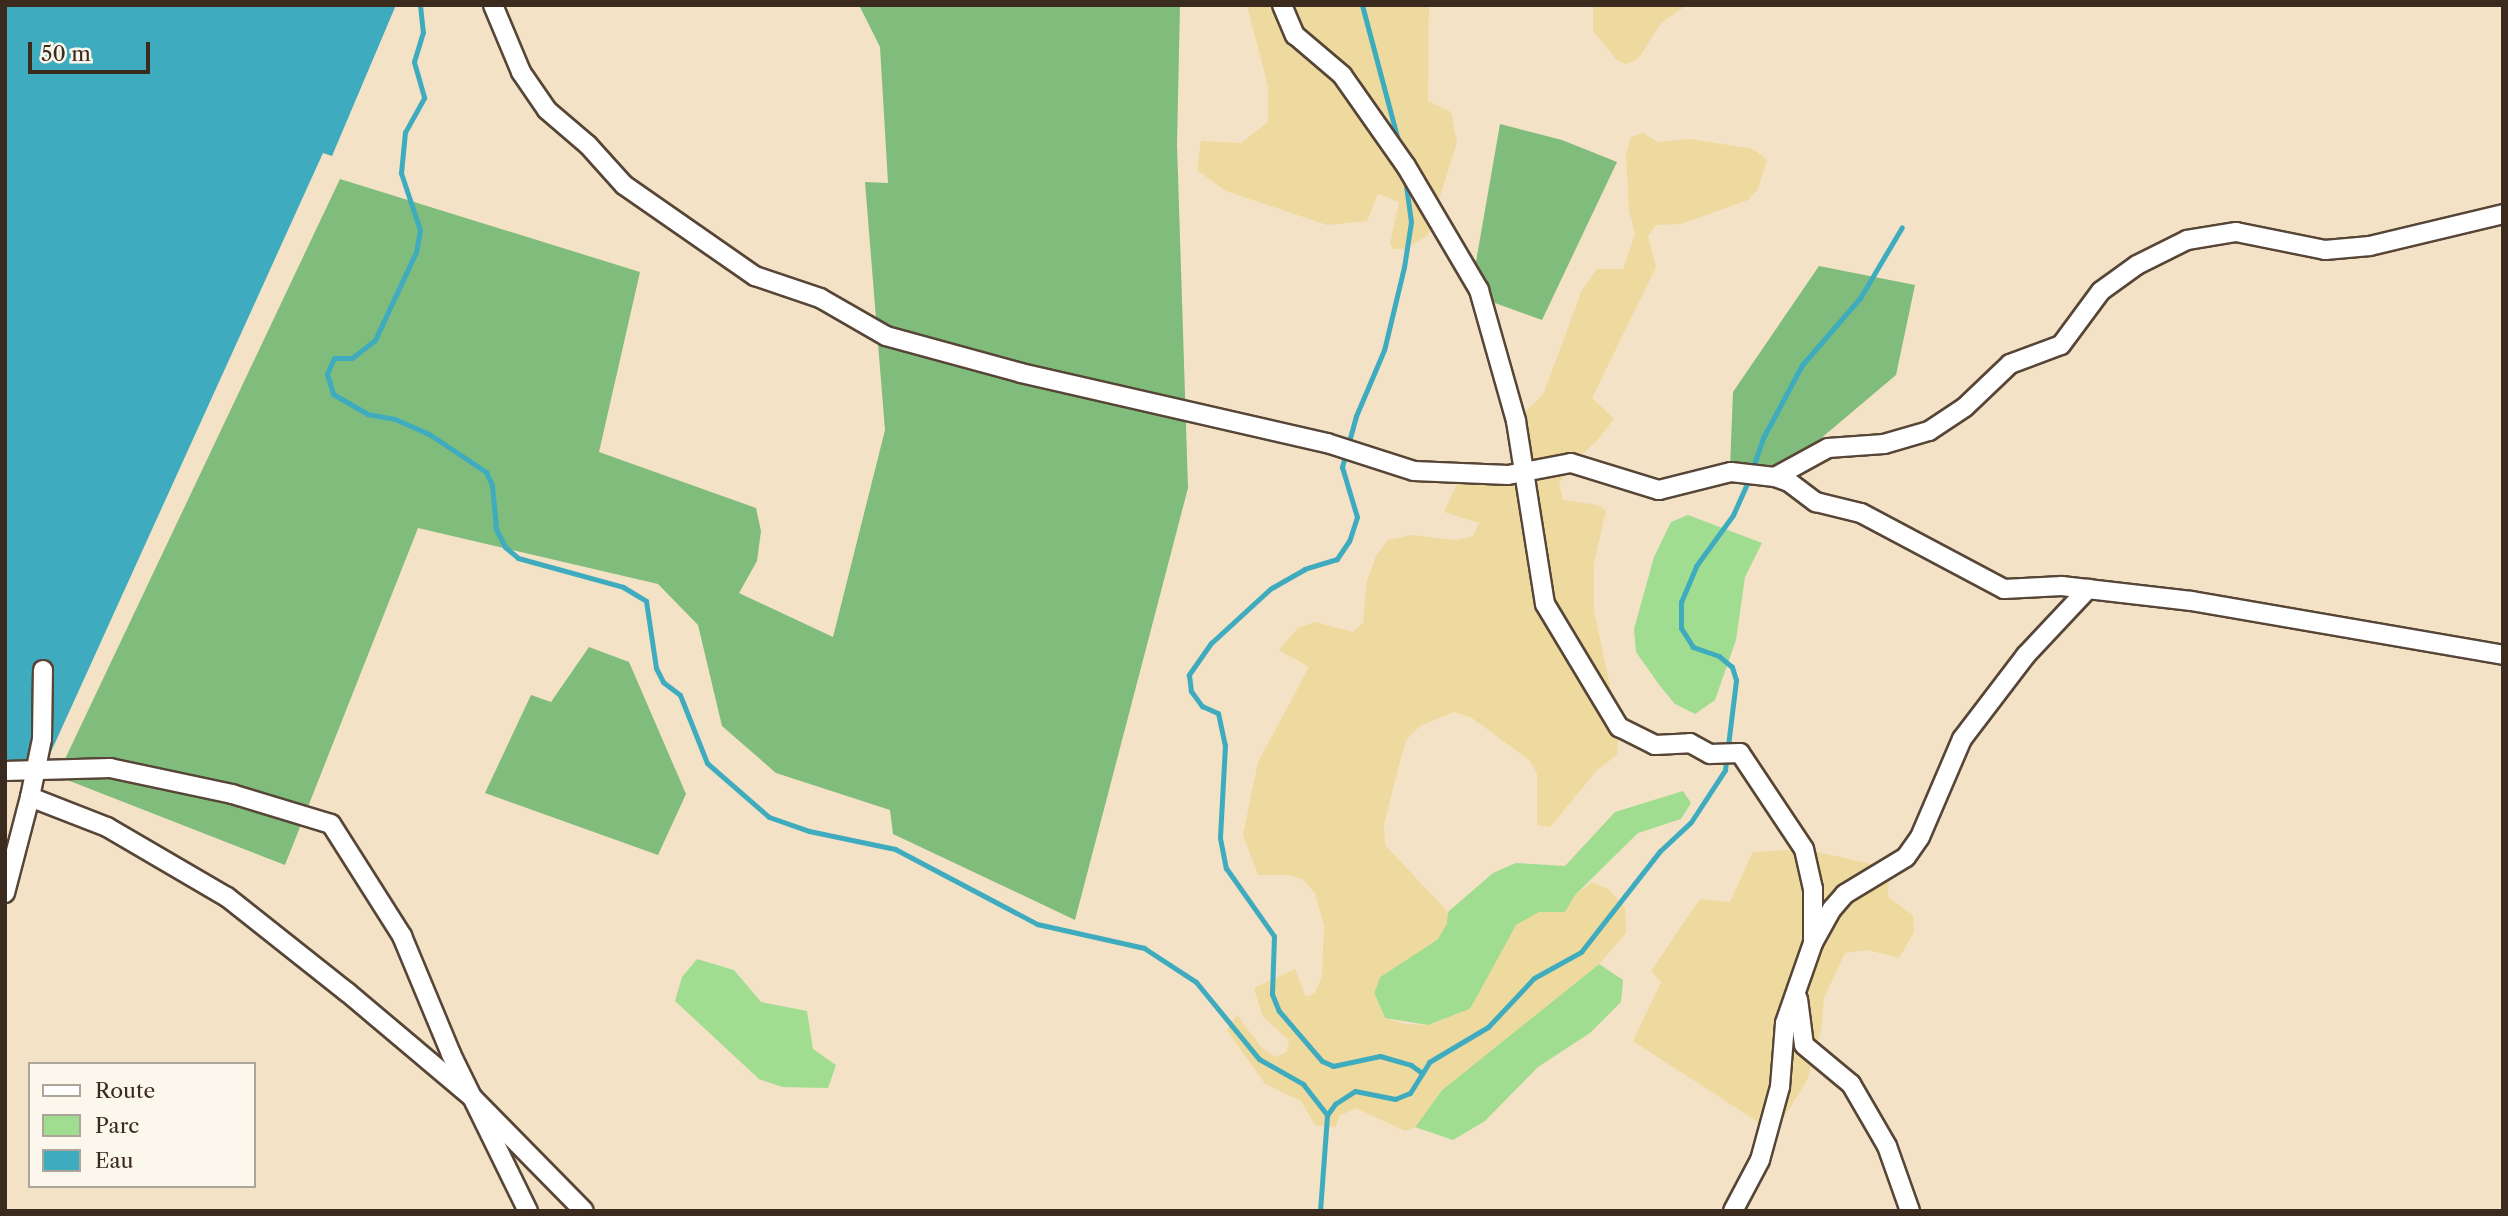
<!DOCTYPE html>
<style>
body{margin:0}
#map{position:relative;width:2508px;height:1216px;overflow:hidden;background:#f3e2c5;font-family:"Libre Caslon Text",serif}
div>[style]{position:absolute}
.green>*{inset:0;background:#a1dd91}
.forest>*{inset:0;background:#80bc7b}
.sand>*{inset:0;background:#eeda9e}
.water>*{inset:0;background:#3fabbf}
.stream>*{height:5px;margin:-2.5px;padding:0 2.5px;transform-origin:2.5px;border-radius:2.5px;background:#3fabbf}
.roads{filter:drop-shadow(2px 0 #574637) drop-shadow(-2px 0 #574637) drop-shadow(0 2px #574637) drop-shadow(0 -2px #574637)}
.street>*{height:18px;margin:-9px;padding:0 9px;transform-origin:9px;border-radius:9px;background:#fff}
span{translate:-50% -50%;white-space:nowrap;text-align:center;line-height:1.15;-webkit-text-stroke:7px #fbf7ec;paint-order:stroke}
.frame{position:absolute;inset:0;border:7px solid #3b2a1e;pointer-events:none}
.legend{position:absolute;left:28px;top:1062px;width:228px;height:126px;box-sizing:border-box;background:#fbf7ec;border:2px solid #aea59a;margin:0;padding:9px 12px;list-style:none;font-size:21px;color:#3b2a1e}
.legend li{display:flex;align-items:center;gap:14px;height:35px}
.legend b{width:35px;border:2px solid #aea59a}
.scale{position:absolute;left:28px;top:42px;width:122px;height:32px;box-sizing:border-box;border:4px solid #3b2a1e;border-top:0;padding-left:9px;font-size:21px;line-height:24px;white-space:nowrap;color:#3b2a1e;-webkit-text-stroke:5px #fbf7ec;paint-order:stroke}
</style>
<div id="map">
<div class="green">
<i style="clip-path:polygon(1688px 515px,1762px 543px,1745px 577px,1736px 640px,1715px 700px,1695px 714px,1675px 704px,1660px 686px,1636px 652px,1634px 629px,1654px 557px,1671px 522px)"></i>
<i style="clip-path:polygon(1683px 791px,1691px 803px,1681px 819px,1638px 833px,1576px 894px,1565px 912px,1539px 912px,1470px 1009px,1428px 1025px,1385px 1018px,1374px 993px,1380px 977px,1438px 939px,1448px 912px,1493px 873px,1516px 863px,1565px 866px,1615px 812px)"></i>
<i style="clip-path:polygon(697px 959px,734px 970px,761px 1002px,807px 1011px,813px 1049px,836px 1065px,828px 1088px,782px 1087px,759px 1079px,675px 1001px,682px 977px)"></i>
<i style="clip-path:polygon(1599px 964px,1623px 980px,1621px 1002px,1590px 1033px,1538px 1067px,1485px 1121px,1453px 1140px,1415px 1127px,1442px 1090px)"></i>
</div>
<div class="forest">
<i style="clip-path:polygon(859px 5px,1180px 5px,1177px 144px,1188px 488px,1075px 920px,893px 834px,890px 810px,776px 773px,722px 726px,698px 625px,658px 584px,418px 528px,285px 865px,57px 776px,340px 179px,640px 272px,599px 452px,756px 508px,761px 531px,757px 561px,739px 593px,833px 637px,885px 430px,865px 182px,888px 183px,880px 47px)"></i>
<i style="clip-path:polygon(1500px 124px,1562px 140px,1617px 162px,1542px 320px,1495px 303px,1473px 279px)"></i>
<i style="clip-path:polygon(1819px 266px,1915px 285px,1896px 375px,1775px 477px,1730px 468px,1733px 392px)"></i>
<i style="clip-path:polygon(589px 647px,629px 662px,686px 794px,658px 855px,485px 793px,531px 695px,551px 702px)"></i>
</div>
<div class="sand">
<i style="clip-path:polygon(1247px 5px,1429px 5px,1428px 101px,1451px 112px,1457px 142px,1428px 235px,1406px 249px,1394px 249px,1390px 244px,1399px 202px,1378px 194px,1367px 221px,1327px 225px,1226px 191px,1197px 170px,1201px 141px,1241px 143px,1268px 122px,1268px 87px)"></i>
<i style="clip-path:polygon(1593px 5px,1687px 5px,1661px 23px,1638px 59px,1626px 64px,1617px 60px,1593px 31px)"></i>
<i style="clip-path:polygon(1643px 133px,1658px 142px,1691px 139px,1753px 149px,1767px 160px,1758px 189px,1748px 200px,1681px 224px,1656px 225px,1648px 236px,1656px 267px,1592px 398px,1614px 419px,1596px 442px,1571px 463px,1559px 484px,1563px 500px,1598px 505px,1606px 511px,1594px 563px,1594px 611px,1619px 727px,1617px 755px,1597px 770px,1550px 827px,1537px 825px,1537px 773px,1529px 760px,1472px 718px,1454px 712px,1420px 726px,1407px 739px,1401px 757px,1384px 824px,1385px 845px,1448px 912px,1447px 924px,1438px 939px,1380px 977px,1374px 993px,1385px 1018px,1405px 1024px,1428px 1025px,1470px 1009px,1516px 925px,1539px 912px,1565px 912px,1576px 894px,1592px 882px,1608px 889px,1625px 907px,1626px 933px,1599px 964px,1442px 1090px,1415px 1127px,1405px 1131px,1356px 1108px,1339px 1116px,1336px 1127px,1315px 1125px,1301px 1101px,1265px 1084px,1227px 1030px,1237px 1015px,1262px 1048px,1276px 1057px,1287px 1052px,1289px 1040px,1263px 1017px,1254px 988px,1295px 969px,1306px 997px,1315px 993px,1322px 977px,1324px 926px,1315px 893px,1302px 879px,1290px 875px,1258px 875px,1243px 835px,1258px 762px,1309px 667px,1279px 650px,1298px 628px,1315px 622px,1353px 632px,1363px 623px,1367px 581px,1376px 556px,1388px 540px,1411px 535px,1456px 540px,1473px 536px,1479px 523px,1444px 512px,1461px 476px,1524px 471px,1516px 421px,1543px 395px,1582px 290px,1597px 269px,1623px 269px,1635px 234px,1629px 210px,1626px 154px,1631px 137px)"></i>
<i style="clip-path:polygon(1804px 849px,1889px 868px,1888px 897px,1913px 915px,1914px 932px,1899px 958px,1868px 950px,1845px 953px,1824px 998px,1821px 1031px,1807px 1080px,1780px 1124px,1769px 1129px,1633px 1041px,1661px 982px,1651px 971px,1700px 899px,1730px 902px,1753px 852px)"></i>
</div>
<div class="water">
<i style="clip-path:polygon(5px 5px,396px 5px,332px 156px,323px 153px,45px 765px,5px 766px)"></i>
</div>
<div class="stream">
<i style="left:420px;top:5px;width:27px;rotate:84deg"></i>
<i style="left:423px;top:32px;width:31px;rotate:107deg"></i>
<i style="left:414px;top:62px;width:37px;rotate:74deg"></i>
<i style="left:424px;top:98px;width:39px;rotate:119deg"></i>
<i style="left:405px;top:132px;width:41px;rotate:95.6deg"></i>
<i style="left:401px;top:173px;width:60px;rotate:71.6deg"></i>
<i style="left:420px;top:230px;width:22px;rotate:100deg"></i>
<i style="left:416px;top:252px;width:97px;rotate:115deg"></i>
<i style="left:375px;top:340px;width:29px;rotate:142deg"></i>
<i style="left:352px;top:358px;width:18px;rotate:180deg"></i>
<i style="left:334px;top:358px;width:17px;rotate:114deg"></i>
<i style="left:327px;top:374px;width:21px;rotate:73deg"></i>
<i style="left:333px;top:394px;width:39px;rotate:30deg"></i>
<i style="left:367px;top:414px;width:28px;rotate:10deg"></i>
<i style="left:395px;top:419px;width:37px;rotate:24deg"></i>
<i style="left:429px;top:434px;width:69px;rotate:33.7deg"></i>
<i style="left:486px;top:472px;width:14px;rotate:65deg"></i>
<i style="left:492px;top:485px;width:44px;rotate:84.8deg"></i>
<i style="left:496px;top:529px;width:20px;rotate:63deg"></i>
<i style="left:505px;top:547px;width:17px;rotate:40deg"></i>
<i style="left:518px;top:558px;width:109px;rotate:15.4deg"></i>
<i style="left:623px;top:587px;width:27px;rotate:31deg"></i>
<i style="left:646px;top:601px;width:68px;rotate:81.5deg"></i>
<i style="left:656px;top:668px;width:16px;rotate:63deg"></i>
<i style="left:663px;top:682px;width:21px;rotate:37deg"></i>
<i style="left:680px;top:695px;width:73px;rotate:68.3deg"></i>
<i style="left:707px;top:763px;width:82px;rotate:41.1deg"></i>
<i style="left:769px;top:817px;width:42px;rotate:19.3deg"></i>
<i style="left:809px;top:831px;width:88px;rotate:11.8deg"></i>
<i style="left:895px;top:849px;width:161px;rotate:27.8deg"></i>
<i style="left:1037px;top:924px;width:110px;rotate:12.6deg"></i>
<i style="left:1144px;top:948px;width:62px;rotate:33.2deg"></i>
<i style="left:1196px;top:982px;width:99px;rotate:50.7deg"></i>
<i style="left:1259px;top:1059px;width:51px;rotate:29.6deg"></i>
<i style="left:1303px;top:1084px;width:39px;rotate:52deg"></i>
<i style="left:1362px;top:5px;width:144px;rotate:75.1deg"></i>
<i style="left:1405px;top:178px;width:44px;rotate:82.2deg"></i>
<i style="left:1411px;top:222px;width:46px;rotate:98.8deg"></i>
<i style="left:1404px;top:267px;width:85px;rotate:103.5deg"></i>
<i style="left:1384px;top:350px;width:72px;rotate:113deg"></i>
<i style="left:1356px;top:416px;width:53px;rotate:105.4deg"></i>
<i style="left:1342px;top:467px;width:52px;rotate:73.3deg"></i>
<i style="left:1357px;top:517px;width:25px;rotate:108deg"></i>
<i style="left:1349px;top:541px;width:22px;rotate:124deg"></i>
<i style="left:1337px;top:559px;width:34px;rotate:163deg"></i>
<i style="left:1305px;top:569px;width:40px;rotate:150.3deg"></i>
<i style="left:1270px;top:589px;width:80px;rotate:137.5deg"></i>
<i style="left:1211px;top:643px;width:39px;rotate:125deg"></i>
<i style="left:1189px;top:675px;width:16px;rotate:83deg"></i>
<i style="left:1191px;top:691px;width:19px;rotate:54deg"></i>
<i style="left:1202px;top:706px;width:17px;rotate:24deg"></i>
<i style="left:1218px;top:713px;width:33px;rotate:78deg"></i>
<i style="left:1225px;top:745px;width:93px;rotate:93.1deg"></i>
<i style="left:1220px;top:838px;width:31px;rotate:79deg"></i>
<i style="left:1226px;top:868px;width:83px;rotate:54.8deg"></i>
<i style="left:1274px;top:936px;width:58px;rotate:92deg"></i>
<i style="left:1272px;top:994px;width:18px;rotate:68deg"></i>
<i style="left:1279px;top:1011px;width:66px;rotate:49.3deg"></i>
<i style="left:1322px;top:1061px;width:12px;rotate:24deg"></i>
<i style="left:1333px;top:1066px;width:48px;rotate:-12deg"></i>
<i style="left:1380px;top:1056px;width:32px;rotate:16deg"></i>
<i style="left:1411px;top:1065px;width:14px;rotate:36deg"></i>
<i style="left:1752px;top:470px;width:34px;rotate:-71deg"></i>
<i style="left:1763px;top:438px;width:83px;rotate:-61.9deg"></i>
<i style="left:1802px;top:365px;width:89px;rotate:-49.1deg"></i>
<i style="left:1860px;top:298px;width:82px;rotate:-59.4deg"></i>
<i style="left:1320px;top:1211px;width:96px;rotate:-85.8deg"></i>
<i style="left:1327px;top:1115px;width:14px;rotate:-54deg"></i>
<i style="left:1335px;top:1104px;width:24px;rotate:-33deg"></i>
<i style="left:1355px;top:1091px;width:41px;rotate:11.3deg"></i>
<i style="left:1395px;top:1099px;width:16px;rotate:-22deg"></i>
<i style="left:1410px;top:1093px;width:36px;rotate:-58deg"></i>
<i style="left:1429px;top:1062px;width:69px;rotate:-30.7deg"></i>
<i style="left:1488px;top:1027px;width:67px;rotate:-46.8deg"></i>
<i style="left:1534px;top:978px;width:54px;rotate:-29deg"></i>
<i style="left:1581px;top:952px;width:128px;rotate:-52deg"></i>
<i style="left:1660px;top:851px;width:42px;rotate:-43.1deg"></i>
<i style="left:1691px;top:822px;width:62px;rotate:-56.8deg"></i>
<i style="left:1725px;top:770px;width:91px;rotate:-83deg"></i>
<i style="left:1736px;top:680px;width:14px;rotate:-107deg"></i>
<i style="left:1732px;top:667px;width:17px;rotate:-140deg"></i>
<i style="left:1719px;top:656px;width:28px;rotate:-161deg"></i>
<i style="left:1693px;top:647px;width:22px;rotate:-122deg"></i>
<i style="left:1681px;top:628px;width:26px;rotate:-90deg"></i>
<i style="left:1681px;top:602px;width:39px;rotate:-67deg"></i>
<i style="left:1696px;top:566px;width:63px;rotate:-54deg"></i>
<i style="left:1733px;top:515px;width:39px;rotate:-66deg"></i>
</div>
<div class="roads">
<div class="street">
<i style="left:493px;top:5px;width:73px;rotate:67.3deg"></i>
<i style="left:521px;top:72px;width:46px;rotate:55.6deg"></i>
<i style="left:547px;top:110px;width:54px;rotate:40.5deg"></i>
<i style="left:588px;top:145px;width:54px;rotate:48deg"></i>
<i style="left:624px;top:185px;width:160px;rotate:34.8deg"></i>
<i style="left:755px;top:276px;width:69px;rotate:18.7deg"></i>
<i style="left:820px;top:298px;width:76px;rotate:29.9deg"></i>
<i style="left:886px;top:336px;width:140px;rotate:15.3deg"></i>
<i style="left:1021px;top:373px;width:314px;rotate:12.9deg"></i>
<i style="left:1327px;top:443px;width:91px;rotate:17.8deg"></i>
<i style="left:1414px;top:471px;width:94px;rotate:2.4deg"></i>
<i style="left:1508px;top:475px;width:64px;rotate:-10.8deg"></i>
<i style="left:1571px;top:463px;width:92px;rotate:17.1deg"></i>
<i style="left:1659px;top:490px;width:74px;rotate:-14deg"></i>
<i style="left:1731px;top:472px;width:44px;rotate:6.5deg"></i>
<i style="left:1775px;top:477px;width:15px;rotate:20deg"></i>
<i style="left:1789px;top:482px;width:34px;rotate:37deg"></i>
<i style="left:1816px;top:502px;width:46px;rotate:13.7deg"></i>
<i style="left:1861px;top:513px;width:162px;rotate:28deg"></i>
<i style="left:2004px;top:589px;width:58px;rotate:-3deg"></i>
<i style="left:2062px;top:586px;width:130px;rotate:6.6deg"></i>
<i style="left:2191px;top:601px;width:317px;rotate:9.8deg"></i>
<i style="left:1282px;top:5px;width:33px;rotate:67deg"></i>
<i style="left:1295px;top:35px;width:62px;rotate:40.4deg"></i>
<i style="left:1342px;top:75px;width:111px;rotate:54.9deg"></i>
<i style="left:1406px;top:166px;width:144px;rotate:59.5deg"></i>
<i style="left:1479px;top:290px;width:136px;rotate:74.2deg"></i>
<i style="left:1516px;top:421px;width:185px;rotate:81deg"></i>
<i style="left:1545px;top:604px;width:144px;rotate:59deg"></i>
<i style="left:1619px;top:727px;width:40px;rotate:26.6deg"></i>
<i style="left:1655px;top:745px;width:35px;rotate:-3deg"></i>
<i style="left:1690px;top:743px;width:23px;rotate:29deg"></i>
<i style="left:1710px;top:754px;width:30px;rotate:-2deg"></i>
<i style="left:1740px;top:753px;width:115px;rotate:56.3deg"></i>
<i style="left:1804px;top:849px;width:41px;rotate:77.3deg"></i>
<i style="left:1813px;top:889px;width:54px;rotate:90deg"></i>
<i style="left:1775px;top:477px;width:60px;rotate:-28.7deg"></i>
<i style="left:1828px;top:448px;width:56px;rotate:-4.1deg"></i>
<i style="left:1884px;top:444px;width:47px;rotate:-16.1deg"></i>
<i style="left:1929px;top:431px;width:43px;rotate:-33.7deg"></i>
<i style="left:1965px;top:407px;width:62px;rotate:-43.7deg"></i>
<i style="left:2010px;top:364px;width:54px;rotate:-20.4deg"></i>
<i style="left:2061px;top:345px;width:67px;rotate:-53.5deg"></i>
<i style="left:2101px;top:291px;width:44px;rotate:-35.8deg"></i>
<i style="left:2137px;top:265px;width:56px;rotate:-26.6deg"></i>
<i style="left:2187px;top:240px;width:50px;rotate:-9.3deg"></i>
<i style="left:2236px;top:232px;width:91px;rotate:11.4deg"></i>
<i style="left:2325px;top:250px;width:45px;rotate:-5.1deg"></i>
<i style="left:2370px;top:246px;width:137px;rotate:-13.5deg"></i>
<i style="left:5px;top:771px;width:105px;rotate:-1.6deg"></i>
<i style="left:110px;top:768px;width:125px;rotate:12deg"></i>
<i style="left:232px;top:794px;width:103px;rotate:16.9deg"></i>
<i style="left:331px;top:824px;width:133px;rotate:57.6deg"></i>
<i style="left:402px;top:936px;width:128px;rotate:67.4deg"></i>
<i style="left:451px;top:1054px;width:175px;rotate:63.9deg"></i>
<i style="left:30px;top:797px;width:59px;rotate:-78.3deg"></i>
<i style="left:42px;top:739px;width:69px;rotate:-89.2deg"></i>
<i style="left:5px;top:893px;width:99px;rotate:-75.4deg"></i>
<i style="left:30px;top:797px;width:83px;rotate:21.3deg"></i>
<i style="left:107px;top:827px;width:139px;rotate:30.3deg"></i>
<i style="left:227px;top:897px;width:153px;rotate:38.4deg"></i>
<i style="left:347px;top:992px;width:165px;rotate:40.1deg"></i>
<i style="left:473px;top:1098px;width:158px;rotate:45.5deg"></i>
<i style="left:1798px;top:999px;width:46px;rotate:82.6deg"></i>
<i style="left:1804px;top:1045px;width:61px;rotate:39.7deg"></i>
<i style="left:1851px;top:1084px;width:72px;rotate:59.9deg"></i>
<i style="left:1887px;top:1146px;width:69px;rotate:70.5deg"></i>
<i style="left:1733px;top:1211px;width:58px;rotate:-62.1deg"></i>
<i style="left:1760px;top:1160px;width:76px;rotate:-74.7deg"></i>
<i style="left:1780px;top:1087px;width:64px;rotate:-85.5deg"></i>
<i style="left:1785px;top:1023px;width:85px;rotate:-70.7deg"></i>
<i style="left:1813px;top:943px;width:39px;rotate:-61deg"></i>
<i style="left:1832px;top:909px;width:20px;rotate:-49deg"></i>
<i style="left:1845px;top:894px;width:71px;rotate:-31.2deg"></i>
<i style="left:1906px;top:857px;width:24px;rotate:-55deg"></i>
<i style="left:1920px;top:837px;width:107px;rotate:-66.8deg"></i>
<i style="left:1962px;top:739px;width:106px;rotate:-52.7deg"></i>
<i style="left:2026px;top:655px;width:91px;rotate:-46.8deg"></i>
</div>
</div>
<div class="frame"></div>
<ul class="legend">
<li><b style="height:9px;background:#fff"></b>Route</li>
<li><b style="height:19px;background:#a1dd91"></b>Parc</li>
<li><b style="height:19px;background:#3fabbf"></b>Eau</li>
</ul>
<div class="scale">50 m</div>
</div>
